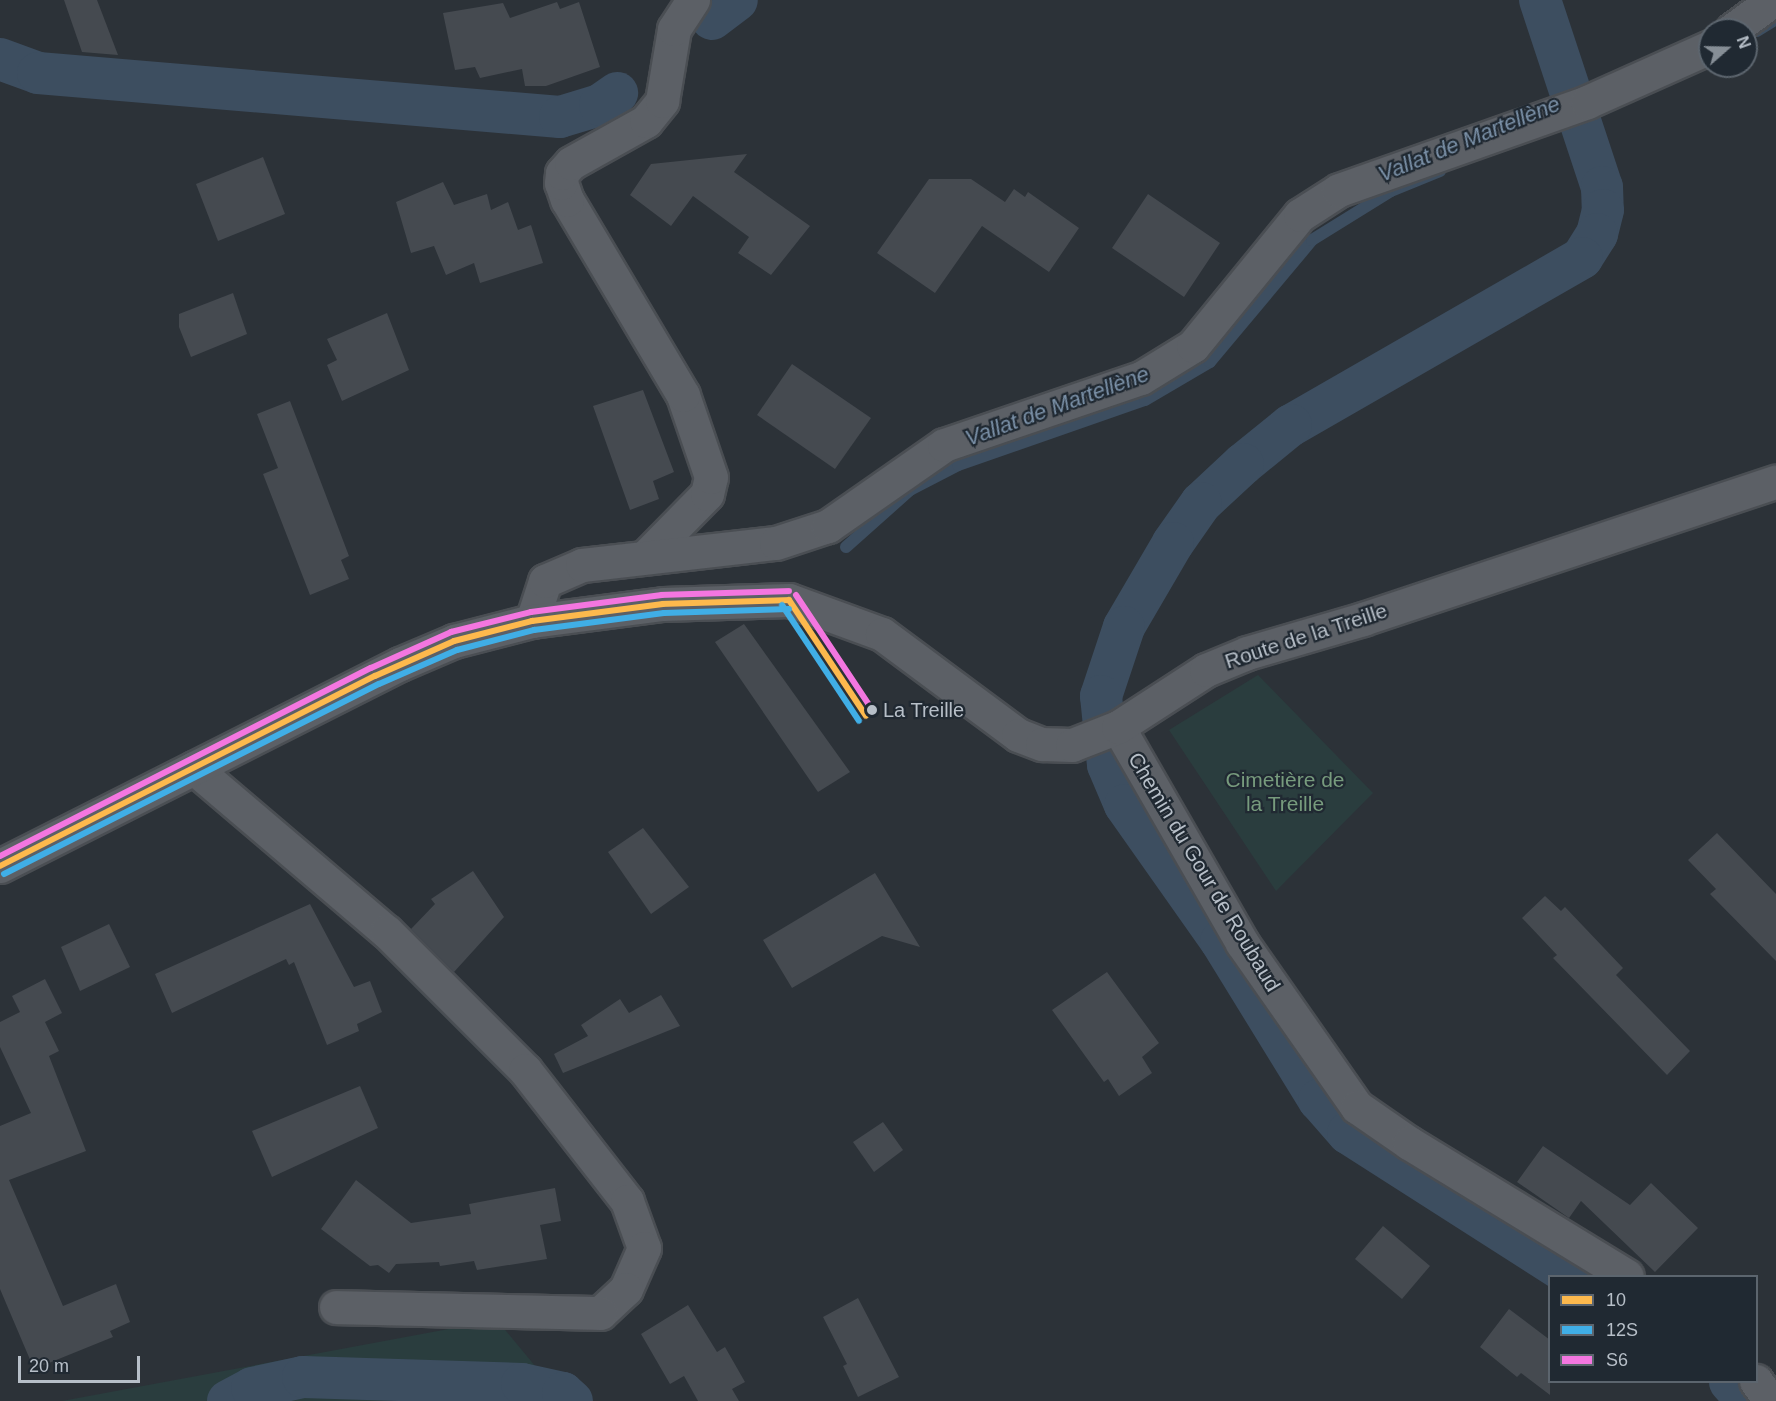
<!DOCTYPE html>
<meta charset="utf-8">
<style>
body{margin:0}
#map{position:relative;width:1776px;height:1401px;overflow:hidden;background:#2c3238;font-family:Arial,sans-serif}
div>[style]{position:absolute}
.green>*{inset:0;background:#2a3d3e}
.stream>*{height:12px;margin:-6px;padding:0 6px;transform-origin:6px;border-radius:6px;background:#3d4e60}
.canal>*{height:42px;margin:-21px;padding:0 21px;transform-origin:21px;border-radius:21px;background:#3d4e60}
.building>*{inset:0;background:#454a50}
.roads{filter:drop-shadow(2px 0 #4a4e53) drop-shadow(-2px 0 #4a4e53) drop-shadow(0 2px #4a4e53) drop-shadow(0 -2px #4a4e53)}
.minor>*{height:33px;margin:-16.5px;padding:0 16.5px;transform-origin:16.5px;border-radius:16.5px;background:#5c6066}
.bus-1>*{height:6px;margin:-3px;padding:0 3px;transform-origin:3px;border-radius:3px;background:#fdb94d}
.bus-2>*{height:6px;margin:-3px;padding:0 3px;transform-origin:3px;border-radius:3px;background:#40aee6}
.bus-3>*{height:6px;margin:-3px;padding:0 3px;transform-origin:3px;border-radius:3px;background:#f476e0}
.dots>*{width:16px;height:16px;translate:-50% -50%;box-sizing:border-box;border:3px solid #202932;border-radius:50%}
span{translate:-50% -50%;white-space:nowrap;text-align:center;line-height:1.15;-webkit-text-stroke:4.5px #202932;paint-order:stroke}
.bus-label{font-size:20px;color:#b7bfc8}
.left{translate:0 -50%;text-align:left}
.street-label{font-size:21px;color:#b7bfc8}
.park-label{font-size:21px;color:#779b7d}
.water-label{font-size:22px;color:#7b91a8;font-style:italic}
.legend{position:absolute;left:1548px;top:1275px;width:210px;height:108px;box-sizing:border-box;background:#202932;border:2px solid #5c656e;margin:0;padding:8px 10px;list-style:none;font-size:18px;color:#b7bfc8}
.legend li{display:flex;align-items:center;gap:12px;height:30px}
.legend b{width:30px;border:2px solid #5c656e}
.north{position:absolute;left:1698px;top:18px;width:60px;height:60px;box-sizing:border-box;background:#202932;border:2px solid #5c656e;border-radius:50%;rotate:70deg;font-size:16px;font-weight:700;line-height:24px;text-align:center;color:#b7bfc8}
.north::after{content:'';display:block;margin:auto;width:21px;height:27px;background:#868e96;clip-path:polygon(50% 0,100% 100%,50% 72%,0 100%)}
.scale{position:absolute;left:18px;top:1356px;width:122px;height:27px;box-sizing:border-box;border:3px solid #b7bfc8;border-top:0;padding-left:8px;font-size:18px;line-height:21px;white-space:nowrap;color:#b7bfc8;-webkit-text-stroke:4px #202932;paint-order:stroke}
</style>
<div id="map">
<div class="green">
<i style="clip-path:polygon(1258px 675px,1373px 793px,1276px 891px,1169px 730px)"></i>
<i style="clip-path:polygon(497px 1320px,564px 1401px,62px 1401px)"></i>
</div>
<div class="stream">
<i style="left:1757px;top:31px;width:22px;rotate:-32deg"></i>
<i style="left:846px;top:547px;width:86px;rotate:-41.7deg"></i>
<i style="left:910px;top:490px;width:54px;rotate:-27.5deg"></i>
<i style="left:958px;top:465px;width:198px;rotate:-19.2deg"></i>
<i style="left:1145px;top:400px;width:75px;rotate:-30.3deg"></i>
<i style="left:1210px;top:362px;width:159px;rotate:-50.1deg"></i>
<i style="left:1312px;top:240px;width:93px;rotate:-31.8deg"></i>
<i style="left:1391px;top:191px;width:53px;rotate:-22.2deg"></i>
</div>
<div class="canal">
<i style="left:1540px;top:0;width:197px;rotate:71.7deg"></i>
<i style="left:1602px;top:187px;width:23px;rotate:88deg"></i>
<i style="left:1603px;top:210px;width:25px;rotate:104deg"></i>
<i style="left:1597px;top:234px;width:28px;rotate:122deg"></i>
<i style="left:1582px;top:258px;width:336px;rotate:150.1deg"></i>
<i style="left:1291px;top:425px;width:62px;rotate:140.9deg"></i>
<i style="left:1243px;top:464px;width:57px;rotate:137.1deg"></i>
<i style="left:1201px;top:503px;width:49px;rotate:125deg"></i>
<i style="left:1173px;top:543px;width:97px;rotate:120.3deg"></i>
<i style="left:1124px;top:627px;width:73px;rotate:108.4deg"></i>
<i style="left:1101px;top:696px;width:69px;rotate:84.2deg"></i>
<i style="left:1108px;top:765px;width:43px;rotate:67deg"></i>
<i style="left:1125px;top:805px;width:166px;rotate:54.8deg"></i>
<i style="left:1221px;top:941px;width:187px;rotate:58.4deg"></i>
<i style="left:1319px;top:1100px;width:44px;rotate:48.7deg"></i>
<i style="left:1348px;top:1133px;width:266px;rotate:32.6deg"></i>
<i style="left:712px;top:19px;width:31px;rotate:-37deg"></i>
<i style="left:0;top:59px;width:40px;rotate:20.2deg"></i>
<i style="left:38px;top:73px;width:524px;rotate:4.82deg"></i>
<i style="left:560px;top:117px;width:42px;rotate:-16.7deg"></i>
<i style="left:600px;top:105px;width:21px;rotate:-35deg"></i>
<i style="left:1730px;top:1382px;width:25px;rotate:48deg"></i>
<i style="left:228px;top:1401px;width:27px;rotate:-28deg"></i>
<i style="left:252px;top:1388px;width:52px;rotate:-12.2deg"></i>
<i style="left:303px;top:1377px;width:219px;rotate:1.8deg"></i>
<i style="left:522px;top:1384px;width:42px;rotate:12.4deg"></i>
<i style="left:563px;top:1393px;width:12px;rotate:42deg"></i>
</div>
<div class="building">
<i style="clip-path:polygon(64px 0,97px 0,118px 55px,82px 52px)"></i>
<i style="clip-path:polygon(557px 2px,560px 9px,579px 2px,600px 67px,546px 86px,525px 86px,522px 69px,480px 78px,475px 67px,455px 70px,443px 13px,503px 3px,510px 18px)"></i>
<i style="clip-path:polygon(747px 154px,734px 172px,810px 226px,771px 275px,738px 253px,749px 237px,693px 196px,671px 226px,630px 195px,651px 164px)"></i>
<i style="clip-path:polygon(263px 157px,285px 214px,218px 241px,196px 184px)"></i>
<i style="clip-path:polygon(929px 179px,971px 179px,1005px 202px,1014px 189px,1025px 197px,1028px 192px,1079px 228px,1049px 272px,982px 226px,935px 293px,877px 253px)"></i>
<i style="clip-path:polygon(443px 182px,454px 205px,487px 194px,491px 210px,508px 202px,518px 230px,531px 225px,543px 263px,480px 283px,474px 263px,446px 275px,434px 246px,411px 253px,396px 202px)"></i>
<i style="clip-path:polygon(1148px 194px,1220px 243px,1184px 297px,1112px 248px)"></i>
<i style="clip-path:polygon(233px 293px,247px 334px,191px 357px,179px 327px,179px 314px)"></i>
<i style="clip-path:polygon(387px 313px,409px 370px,342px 401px,327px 365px,337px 360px,327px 339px)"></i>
<i style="clip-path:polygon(792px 364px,871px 418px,835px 469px,757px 415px)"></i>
<i style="clip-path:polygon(643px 390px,674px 472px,653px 481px,659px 499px,630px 510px,593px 406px)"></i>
<i style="clip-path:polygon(290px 401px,349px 556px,341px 560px,349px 579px,310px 595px,263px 474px,278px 468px,257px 414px)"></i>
<i style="clip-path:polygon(744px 624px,850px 772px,818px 792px,715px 642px)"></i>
<i style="clip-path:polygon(643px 828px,689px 887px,651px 914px,608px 852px)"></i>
<i style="clip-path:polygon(1717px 833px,1776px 894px,1776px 961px,1710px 894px,1716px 889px,1688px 860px)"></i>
<i style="clip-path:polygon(473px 871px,504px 917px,454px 972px,411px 929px,435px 904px,431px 899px)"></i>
<i style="clip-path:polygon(875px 873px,920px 947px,882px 936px,792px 988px,763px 940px)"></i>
<i style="clip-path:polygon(1545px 896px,1561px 911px,1565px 907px,1623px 968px,1616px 975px,1690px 1051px,1667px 1075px,1553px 958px,1557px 955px,1522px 918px)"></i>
<i style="clip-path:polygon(310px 904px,354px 987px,370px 981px,382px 1012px,357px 1024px,359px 1031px,327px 1045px,294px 962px,289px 965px,286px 959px,172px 1013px,155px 974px)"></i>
<i style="clip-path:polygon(109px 924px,130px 967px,80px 991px,61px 947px)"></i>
<i style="clip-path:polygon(1107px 972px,1159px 1043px,1142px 1057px,1152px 1073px,1119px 1096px,1108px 1079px,1104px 1082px,1052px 1010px)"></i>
<i style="clip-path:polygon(45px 979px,62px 1013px,45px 1022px,59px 1051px,49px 1056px,86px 1151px,9px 1180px,63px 1306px,116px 1284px,130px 1322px,110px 1331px,113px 1337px,34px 1369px,0 1289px,0 1126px,31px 1113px,0 1047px,0 1022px,20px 1012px,12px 996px)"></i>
<i style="clip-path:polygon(661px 995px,680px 1026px,563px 1073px,554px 1054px,588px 1036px,581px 1025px,620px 999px,629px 1013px)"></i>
<i style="clip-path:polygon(360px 1086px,378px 1128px,272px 1177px,252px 1131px)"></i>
<i style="clip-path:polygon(883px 1122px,903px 1150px,874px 1172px,853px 1142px)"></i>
<i style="clip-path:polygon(1543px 1146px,1630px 1205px,1651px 1183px,1698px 1228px,1655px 1272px,1581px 1201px,1569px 1218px,1517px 1182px)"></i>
<i style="clip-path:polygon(356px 1180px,411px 1223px,471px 1214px,469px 1204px,555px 1188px,561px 1221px,540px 1225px,547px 1259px,477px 1270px,474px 1261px,440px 1266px,439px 1262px,396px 1264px,389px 1273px,378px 1265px,370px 1266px,321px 1229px)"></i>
<i style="clip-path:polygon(1383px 1226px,1430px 1266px,1402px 1299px,1355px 1259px)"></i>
<i style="clip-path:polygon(858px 1298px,899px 1377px,858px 1397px,843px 1366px,847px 1364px,823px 1317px)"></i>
<i style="clip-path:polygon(688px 1305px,717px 1352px,725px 1347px,745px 1382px,732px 1389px,739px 1401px,698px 1401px,684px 1376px,670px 1384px,641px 1334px)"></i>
<i style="clip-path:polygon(1509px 1309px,1550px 1340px,1550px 1395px,1521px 1373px,1517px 1377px,1480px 1347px)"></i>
</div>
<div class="roads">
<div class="minor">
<i style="left:1732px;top:30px;width:51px;rotate:-36.2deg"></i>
<i style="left:648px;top:554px;width:84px;rotate:-45.5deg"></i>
<i style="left:707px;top:494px;width:17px;rotate:-77deg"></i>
<i style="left:711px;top:477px;width:87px;rotate:-108.9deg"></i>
<i style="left:683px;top:395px;width:227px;rotate:-120.7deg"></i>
<i style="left:567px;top:200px;width:18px;rotate:-109deg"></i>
<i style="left:561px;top:183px;width:10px;rotate:-84deg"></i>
<i style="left:562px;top:173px;width:13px;rotate:-48deg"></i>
<i style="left:571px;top:163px;width:86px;rotate:-29.2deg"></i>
<i style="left:646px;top:121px;width:26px;rotate:-51deg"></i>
<i style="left:662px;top:101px;width:73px;rotate:-80.5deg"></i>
<i style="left:674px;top:29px;width:35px;rotate:-57deg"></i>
<i style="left:532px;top:621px;width:42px;rotate:-72deg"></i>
<i style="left:545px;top:581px;width:40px;rotate:-23.4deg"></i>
<i style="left:582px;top:565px;width:195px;rotate:-6.5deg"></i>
<i style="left:776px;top:543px;width:55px;rotate:-18.1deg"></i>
<i style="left:828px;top:526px;width:141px;rotate:-34.9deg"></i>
<i style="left:944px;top:445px;width:208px;rotate:-18.8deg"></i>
<i style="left:1141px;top:378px;width:61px;rotate:-31.6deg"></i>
<i style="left:1193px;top:346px;width:169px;rotate:-50.8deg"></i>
<i style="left:1300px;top:215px;width:46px;rotate:-32.7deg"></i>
<i style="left:1339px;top:190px;width:263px;rotate:-19.5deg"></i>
<i style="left:1587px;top:102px;width:135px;rotate:-24.1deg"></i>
<i style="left:1118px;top:727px;width:249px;rotate:60.1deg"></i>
<i style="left:1242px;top:943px;width:200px;rotate:55deg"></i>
<i style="left:1357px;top:1107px;width:63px;rotate:34.7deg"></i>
<i style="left:1409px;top:1143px;width:255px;rotate:31.4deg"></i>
<i style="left:194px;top:768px;width:253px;rotate:40.4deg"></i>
<i style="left:387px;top:932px;width:195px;rotate:45deg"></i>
<i style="left:525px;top:1070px;width:166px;rotate:52.1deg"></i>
<i style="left:627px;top:1201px;width:50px;rotate:70.1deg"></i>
<i style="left:644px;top:1248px;width:45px;rotate:113.7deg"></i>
<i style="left:626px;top:1289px;width:35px;rotate:137deg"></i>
<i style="left:600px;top:1313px;width:264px;rotate:-178.7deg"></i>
<i style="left:0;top:866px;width:448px;rotate:-26.8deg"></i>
<i style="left:400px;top:664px;width:59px;rotate:-23.1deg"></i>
<i style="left:454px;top:641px;width:81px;rotate:-14.4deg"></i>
<i style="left:532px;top:621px;width:132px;rotate:-7.4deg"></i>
<i style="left:663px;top:604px;width:126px;rotate:-1.8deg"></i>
<i style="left:789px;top:600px;width:99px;rotate:20.1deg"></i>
<i style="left:882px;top:634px;width:169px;rotate:36.6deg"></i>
<i style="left:1018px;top:735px;width:26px;rotate:21deg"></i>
<i style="left:1042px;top:744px;width:30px;rotate:2deg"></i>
<i style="left:1072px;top:745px;width:49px;rotate:-21.4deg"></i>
<i style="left:1118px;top:727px;width:105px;rotate:-32.9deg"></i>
<i style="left:1206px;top:670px;width:44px;rotate:-22.5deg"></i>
<i style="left:1247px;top:653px;width:121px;rotate:-16.3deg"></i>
<i style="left:1363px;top:619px;width:435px;rotate:-18.4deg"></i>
<i style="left:1756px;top:1381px;width:24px;rotate:55deg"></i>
</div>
</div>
<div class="bus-1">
<i style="left:789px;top:600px;width:139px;rotate:56.4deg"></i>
<i style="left:0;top:866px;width:420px;rotate:-26.9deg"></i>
<i style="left:375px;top:676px;width:86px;rotate:-23.9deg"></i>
<i style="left:454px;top:641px;width:81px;rotate:-14.4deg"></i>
<i style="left:532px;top:621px;width:132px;rotate:-7.4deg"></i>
<i style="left:663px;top:604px;width:126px;rotate:-1.8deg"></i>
</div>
<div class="bus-2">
<i style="left:782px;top:605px;width:139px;rotate:56.4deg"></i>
<i style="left:4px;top:874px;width:420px;rotate:-26.9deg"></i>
<i style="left:379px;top:684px;width:85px;rotate:-23.6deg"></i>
<i style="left:457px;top:650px;width:80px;rotate:-14.6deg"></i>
<i style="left:534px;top:630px;width:131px;rotate:-7.5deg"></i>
<i style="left:664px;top:613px;width:125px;rotate:-1.8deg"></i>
</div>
<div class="bus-3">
<i style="left:796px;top:595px;width:139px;rotate:56.4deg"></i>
<i style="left:0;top:856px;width:416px;rotate:-26.9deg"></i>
<i style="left:371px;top:668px;width:88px;rotate:-24.2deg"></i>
<i style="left:451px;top:632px;width:82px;rotate:-14deg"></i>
<i style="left:531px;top:612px;width:132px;rotate:-7.4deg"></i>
<i style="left:662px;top:595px;width:127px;rotate:-1.8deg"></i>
</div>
<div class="dots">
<i style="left:872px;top:710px;background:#b7bfc8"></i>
</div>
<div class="bus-label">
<span class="left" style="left:883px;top:710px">La Treille</span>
</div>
<div class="street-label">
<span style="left:1306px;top:636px;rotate:-18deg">Route de la Treille</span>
<span style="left:1204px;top:872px;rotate:59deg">Chemin du Gour de Roubaud</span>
</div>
<div class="park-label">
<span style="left:1285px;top:792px">Cimetière de<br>la Treille</span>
</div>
<div class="water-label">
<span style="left:1469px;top:139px;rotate:-22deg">Vallat de Martellène</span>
<span style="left:1057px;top:406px;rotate:-20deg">Vallat de Martellène</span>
</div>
<ul class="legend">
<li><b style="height:8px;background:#fdb94d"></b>10</li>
<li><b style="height:8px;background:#40aee6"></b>12S</li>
<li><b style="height:8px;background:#f476e0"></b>S6</li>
</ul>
<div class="north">N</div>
<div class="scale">20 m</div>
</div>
